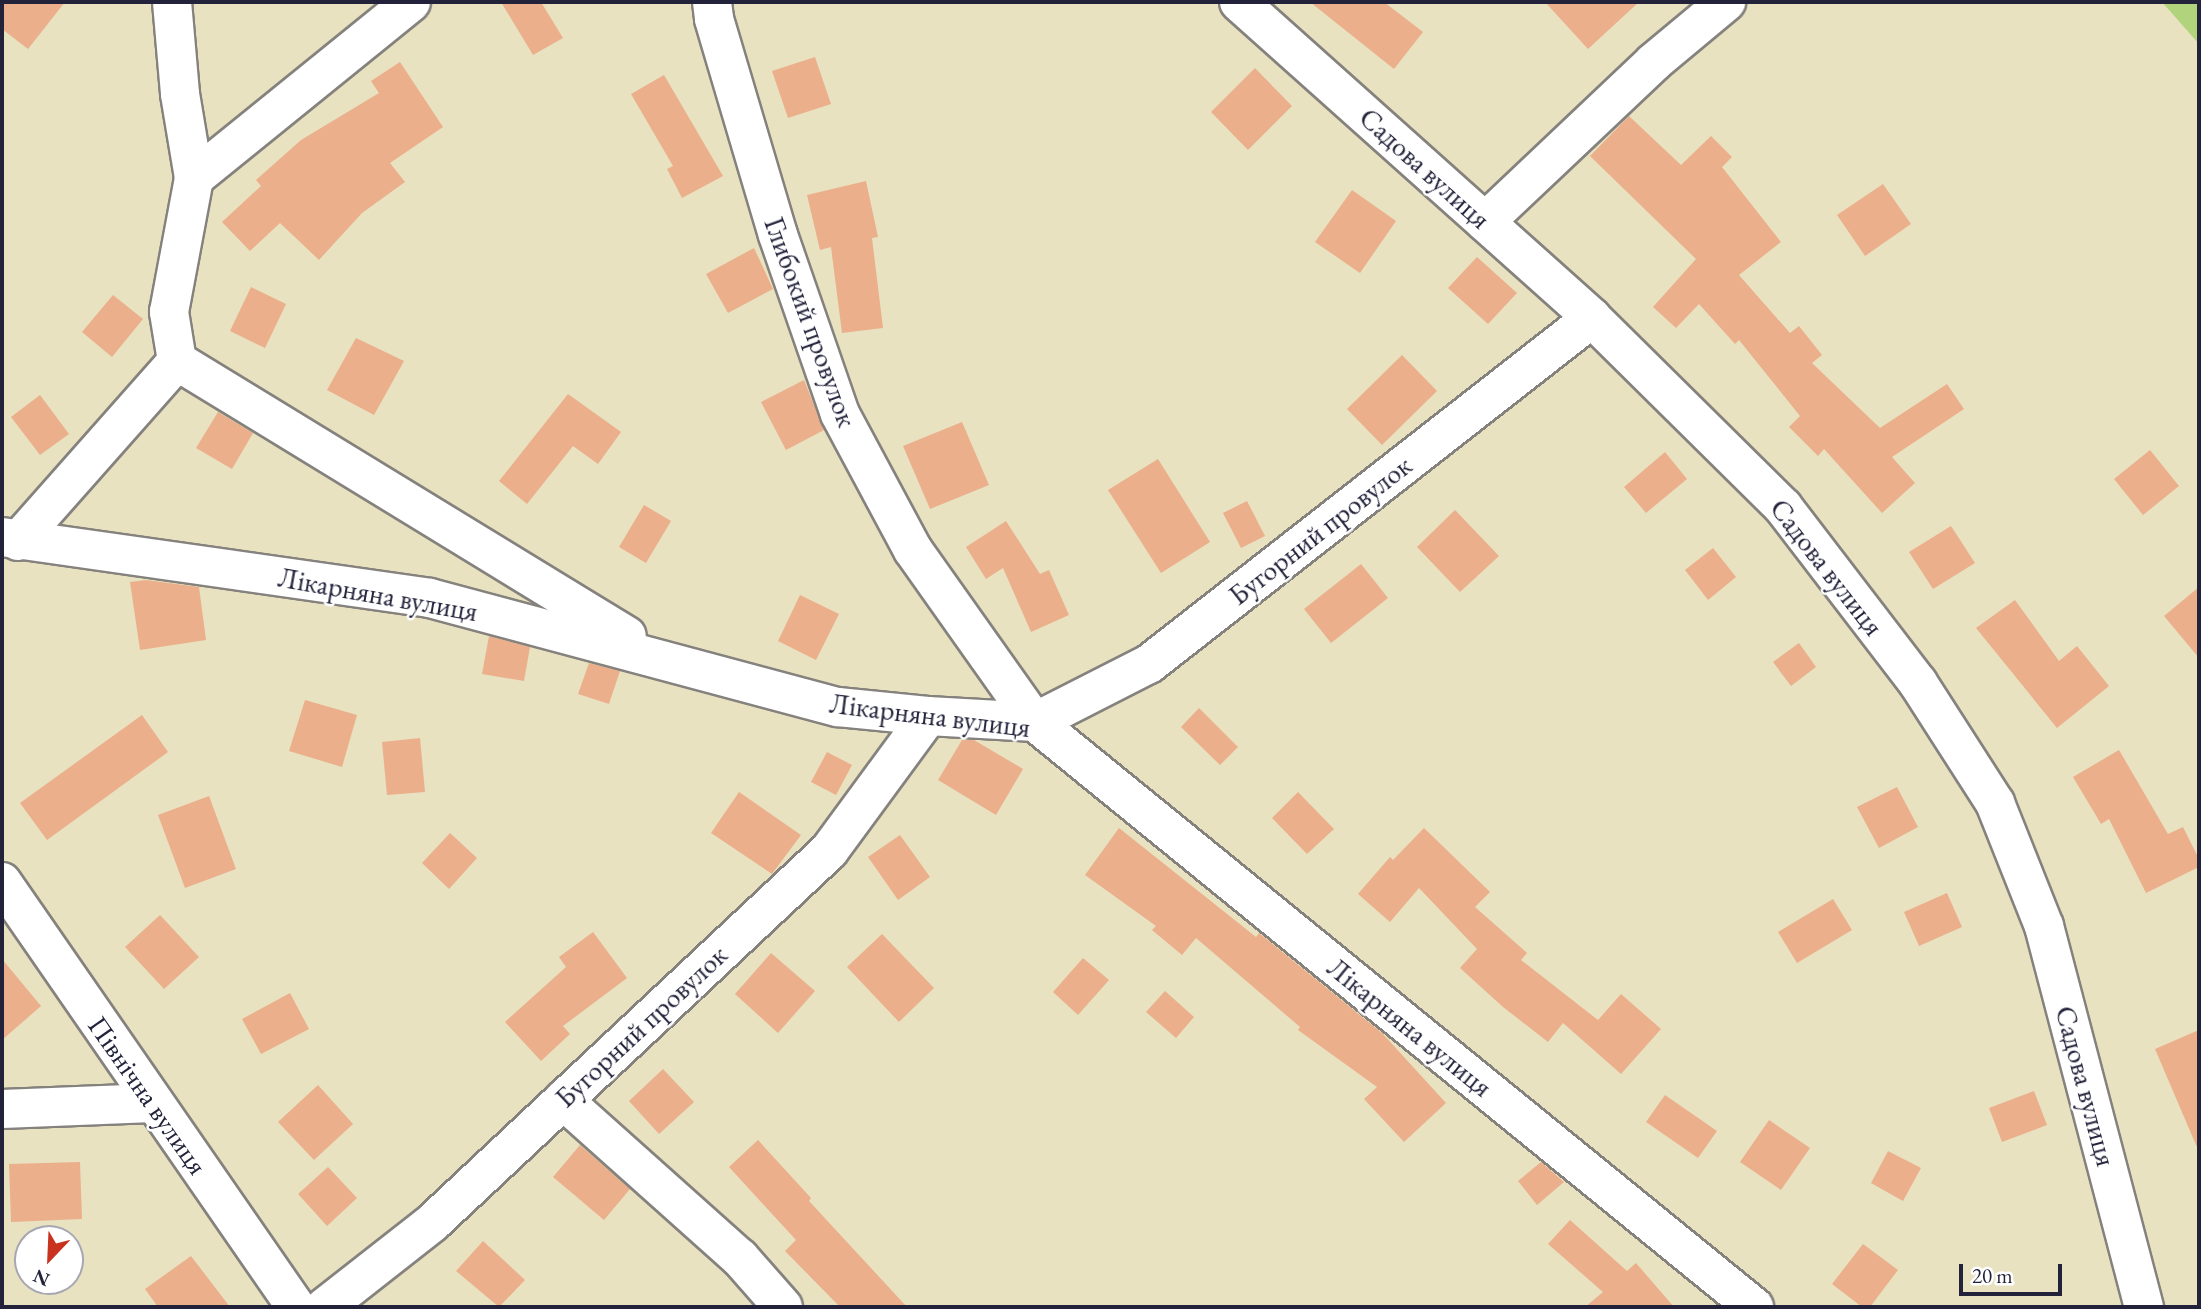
<!DOCTYPE html>
<meta charset="utf-8">
<style>
body{margin:0}
#map{position:relative;width:2201px;height:1309px;overflow:hidden;background:#e8e2c0;font-family:"EB Garamond",serif}
div>[style]{position:absolute}
.green>*{inset:0;background:#b1d37b}
.building>*{inset:0;background:#ebaf8c}
.roads{filter:drop-shadow(2px 0 #85827e) drop-shadow(-2px 0 #85827e) drop-shadow(0 2px #85827e) drop-shadow(0 -2px #85827e)}
.minor>*{height:38px;margin:-19px;padding:0 19px;transform-origin:19px;border-radius:19px;background:#fff}
span{translate:-50% -50%;white-space:nowrap;text-align:center;line-height:1.15;-webkit-text-stroke:5px #fff;paint-order:stroke}
.street-label{font-size:28px;color:#22223b}
.frame{position:absolute;inset:0;border:4px solid #22223b;pointer-events:none}
.north{position:absolute;left:14px;top:1225px;width:70px;height:70px;box-sizing:border-box;background:#fff;border:2px solid #a7a7b1;border-radius:50%;rotate:203deg;font-size:19px;font-weight:700;line-height:28px;text-align:center;color:#22223b}
.north::after{content:'';display:block;margin:auto;width:24px;height:32px;background:#c8321e;clip-path:polygon(50% 0,100% 100%,50% 72%,0 100%)}
.scale{position:absolute;left:1959px;top:1264px;width:103px;height:32px;box-sizing:border-box;border:4px solid #22223b;border-top:0;padding-left:9px;font-size:21px;line-height:24px;white-space:nowrap;color:#22223b;-webkit-text-stroke:5px #fff;paint-order:stroke}
</style>
<div id="map">
<div class="green">
<i style="clip-path:polygon(2162px 2px,2199px 2px,2199px 44px)"></i>
</div>
<div class="building">
<i style="clip-path:polygon(2px 2px,65px 2px,28px 49px,2px 29px)"></i>
<i style="clip-path:polygon(501px 2px,541px 2px,563px 38px,533px 55px)"></i>
<i style="clip-path:polygon(1310px 2px,1384px 2px,1423px 32px,1394px 69px)"></i>
<i style="clip-path:polygon(1545px 2px,1639px 2px,1588px 49px)"></i>
<i style="clip-path:polygon(815px 57px,831px 104px,788px 118px,772px 71px)"></i>
<i style="clip-path:polygon(400px 62px,443px 127px,390px 163px,405px 182px,362px 213px,319px 260px,280px 223px,250px 251px,222px 222px,261px 186px,256px 180px,301px 140px,379px 93px,371px 81px)"></i>
<i style="clip-path:polygon(1255px 68px,1292px 106px,1248px 150px,1211px 112px)"></i>
<i style="clip-path:polygon(664px 75px,723px 176px,682px 198px,667px 169px,673px 166px,631px 94px)"></i>
<i style="clip-path:polygon(1629px 116px,1681px 165px,1711px 136px,1732px 157px,1722px 167px,1781px 242px,1739px 275px,1790px 333px,1799px 326px,1822px 355px,1812px 363px,1880px 428px,1947px 384px,1964px 409px,1892px 457px,1915px 483px,1882px 513px,1824px 449px,1818px 456px,1789px 427px,1800px 416px,1739px 340px,1735px 344px,1699px 304px,1676px 328px,1653px 307px,1696px 259px,1590px 156px)"></i>
<i style="clip-path:polygon(866px 181px,878px 237px,872px 238px,883px 328px,842px 333px,831px 247px,820px 250px,807px 195px)"></i>
<i style="clip-path:polygon(1883px 184px,1911px 224px,1865px 256px,1837px 215px)"></i>
<i style="clip-path:polygon(1352px 190px,1396px 221px,1360px 273px,1315px 242px)"></i>
<i style="clip-path:polygon(754px 248px,773px 289px,728px 313px,706px 274px)"></i>
<i style="clip-path:polygon(1477px 257px,1517px 293px,1488px 324px,1448px 288px)"></i>
<i style="clip-path:polygon(251px 287px,286px 304px,265px 348px,230px 331px)"></i>
<i style="clip-path:polygon(113px 295px,143px 319px,112px 357px,82px 332px)"></i>
<i style="clip-path:polygon(356px 338px,404px 361px,374px 415px,327px 390px)"></i>
<i style="clip-path:polygon(1402px 355px,1437px 391px,1382px 445px,1347px 409px)"></i>
<i style="clip-path:polygon(804px 380px,824px 430px,786px 450px,761px 402px)"></i>
<i style="clip-path:polygon(568px 394px,621px 432px,598px 464px,573px 446px,527px 504px,499px 481px)"></i>
<i style="clip-path:polygon(40px 395px,69px 434px,40px 455px,11px 417px)"></i>
<i style="clip-path:polygon(218px 412px,253px 433px,232px 469px,196px 448px)"></i>
<i style="clip-path:polygon(962px 422px,989px 485px,930px 509px,903px 446px)"></i>
<i style="clip-path:polygon(2150px 450px,2179px 486px,2143px 515px,2114px 479px)"></i>
<i style="clip-path:polygon(1665px 452px,1687px 479px,1646px 513px,1624px 487px)"></i>
<i style="clip-path:polygon(1158px 459px,1210px 542px,1161px 573px,1108px 490px)"></i>
<i style="clip-path:polygon(1247px 501px,1265px 536px,1241px 548px,1223px 513px)"></i>
<i style="clip-path:polygon(644px 505px,671px 521px,646px 563px,619px 547px)"></i>
<i style="clip-path:polygon(1455px 510px,1499px 556px,1460px 592px,1417px 547px)"></i>
<i style="clip-path:polygon(1006px 521px,1040px 574px,1049px 570px,1069px 615px,1031px 632px,1003px 568px,986px 579px,966px 547px)"></i>
<i style="clip-path:polygon(1951px 526px,1975px 563px,1933px 589px,1909px 552px)"></i>
<i style="clip-path:polygon(1713px 548px,1736px 577px,1708px 600px,1685px 570px)"></i>
<i style="clip-path:polygon(1361px 564px,1388px 598px,1331px 643px,1304px 609px)"></i>
<i style="clip-path:polygon(146px 580px,199px 587px,206px 640px,140px 650px,130px 582px)"></i>
<i style="clip-path:polygon(2199px 587px,2199px 658px,2164px 616px)"></i>
<i style="clip-path:polygon(800px 595px,839px 614px,816px 660px,778px 641px)"></i>
<i style="clip-path:polygon(2015px 600px,2059px 661px,2077px 646px,2109px 686px,2057px 728px,1976px 628px)"></i>
<i style="clip-path:polygon(489px 636px,530px 647px,524px 681px,482px 674px)"></i>
<i style="clip-path:polygon(1799px 643px,1816px 667px,1791px 686px,1773px 662px)"></i>
<i style="clip-path:polygon(589px 663px,620px 671px,609px 704px,578px 694px)"></i>
<i style="clip-path:polygon(305px 700px,357px 715px,342px 767px,289px 751px)"></i>
<i style="clip-path:polygon(1199px 708px,1238px 747px,1220px 765px,1181px 727px)"></i>
<i style="clip-path:polygon(142px 715px,168px 752px,47px 840px,20px 803px)"></i>
<i style="clip-path:polygon(420px 738px,425px 792px,387px 795px,382px 742px)"></i>
<i style="clip-path:polygon(962px 740px,974px 740px,1023px 769px,996px 815px,938px 780px)"></i>
<i style="clip-path:polygon(2119px 750px,2168px 834px,2183px 827px,2199px 859px,2199px 867px,2146px 893px,2109px 819px,2101px 824px,2073px 777px)"></i>
<i style="clip-path:polygon(827px 752px,852px 765px,836px 795px,811px 782px)"></i>
<i style="clip-path:polygon(1897px 787px,1918px 827px,1879px 848px,1857px 807px)"></i>
<i style="clip-path:polygon(739px 792px,801px 835px,772px 874px,711px 833px)"></i>
<i style="clip-path:polygon(1298px 792px,1334px 829px,1307px 854px,1272px 818px)"></i>
<i style="clip-path:polygon(209px 796px,236px 869px,185px 888px,158px 815px)"></i>
<i style="clip-path:polygon(1119px 828px,1256px 937px,1259px 933px,1382px 1033px,1446px 1103px,1404px 1142px,1364px 1099px,1377px 1087px,1298px 1030px,1300px 1027px,1196px 938px,1182px 955px,1152px 930px,1156px 926px,1085px 875px)"></i>
<i style="clip-path:polygon(1424px 828px,1490px 892px,1475px 907px,1527px 953px,1521px 960px,1598px 1020px,1621px 994px,1661px 1029px,1621px 1074px,1563px 1023px,1548px 1042px,1503px 1007px,1460px 968px,1477px 949px,1419px 888px,1390px 922px,1358px 894px,1390px 857px,1393px 860px)"></i>
<i style="clip-path:polygon(450px 833px,477px 858px,449px 889px,422px 863px)"></i>
<i style="clip-path:polygon(900px 835px,930px 877px,898px 900px,868px 857px)"></i>
<i style="clip-path:polygon(1947px 893px,1962px 927px,1919px 946px,1904px 912px)"></i>
<i style="clip-path:polygon(1833px 899px,1852px 930px,1797px 963px,1778px 932px)"></i>
<i style="clip-path:polygon(160px 915px,199px 957px,164px 989px,125px 947px)"></i>
<i style="clip-path:polygon(593px 932px,627px 978px,563px 1026px,570px 1034px,541px 1061px,505px 1022px,566px 967px,559px 957px)"></i>
<i style="clip-path:polygon(882px 934px,934px 988px,899px 1022px,847px 967px)"></i>
<i style="clip-path:polygon(771px 953px,815px 991px,778px 1033px,735px 994px)"></i>
<i style="clip-path:polygon(1083px 958px,1109px 980px,1078px 1015px,1053px 992px)"></i>
<i style="clip-path:polygon(2px 959px,41px 1006px,2px 1040px)"></i>
<i style="clip-path:polygon(1165px 991px,1194px 1017px,1176px 1038px,1146px 1012px)"></i>
<i style="clip-path:polygon(290px 993px,309px 1029px,261px 1054px,242px 1019px)"></i>
<i style="clip-path:polygon(2199px 1030px,2199px 1152px,2155px 1049px)"></i>
<i style="clip-path:polygon(663px 1069px,694px 1102px,659px 1134px,629px 1101px)"></i>
<i style="clip-path:polygon(318px 1085px,353px 1124px,314px 1160px,278px 1122px)"></i>
<i style="clip-path:polygon(2034px 1091px,2047px 1125px,2002px 1142px,1989px 1108px)"></i>
<i style="clip-path:polygon(1665px 1095px,1717px 1131px,1698px 1158px,1646px 1122px)"></i>
<i style="clip-path:polygon(1769px 1120px,1810px 1148px,1781px 1190px,1740px 1162px)"></i>
<i style="clip-path:polygon(758px 1140px,811px 1198px,809px 1201px,907px 1307px,840px 1307px,785px 1251px,796px 1240px,729px 1167px)"></i>
<i style="clip-path:polygon(580px 1145px,630px 1189px,604px 1220px,553px 1177px)"></i>
<i style="clip-path:polygon(1888px 1151px,1921px 1168px,1903px 1201px,1871px 1183px)"></i>
<i style="clip-path:polygon(80px 1162px,82px 1219px,11px 1222px,9px 1164px)"></i>
<i style="clip-path:polygon(1541px 1162px,1564px 1182px,1537px 1205px,1518px 1181px)"></i>
<i style="clip-path:polygon(328px 1167px,357px 1198px,327px 1226px,298px 1194px)"></i>
<i style="clip-path:polygon(1570px 1220px,1627px 1271px,1636px 1263px,1674px 1307px,1585px 1307px,1603px 1292px,1548px 1244px)"></i>
<i style="clip-path:polygon(483px 1241px,525px 1280px,499px 1307px,456px 1271px)"></i>
<i style="clip-path:polygon(1863px 1244px,1898px 1270px,1870px 1307px,1862px 1307px,1832px 1284px)"></i>
<i style="clip-path:polygon(191px 1256px,230px 1307px,158px 1307px,145px 1289px)"></i>
</div>
<div class="roads">
<div class="minor">
<i style="left:172px;top:2px;width:92px;rotate:85deg"></i>
<i style="left:180px;top:94px;width:85px;rotate:80.5deg"></i>
<i style="left:712px;top:2px;width:17px;rotate:83deg"></i>
<i style="left:714px;top:19px;width:225px;rotate:73.5deg"></i>
<i style="left:778px;top:235px;width:189px;rotate:70.9deg"></i>
<i style="left:840px;top:414px;width:154px;rotate:61.8deg"></i>
<i style="left:913px;top:550px;width:211px;rotate:54.7deg"></i>
<i style="left:1035px;top:722px;width:927px;rotate:39.13deg"></i>
<i style="left:1239px;top:2px;width:474px;rotate:41.8deg"></i>
<i style="left:1592px;top:318px;width:269px;rotate:44.7deg"></i>
<i style="left:1783px;top:507px;width:222px;rotate:52.5deg"></i>
<i style="left:1918px;top:683px;width:143px;rotate:57.3deg"></i>
<i style="left:1995px;top:803px;width:132px;rotate:68.3deg"></i>
<i style="left:2044px;top:926px;width:394px;rotate:75.3deg"></i>
<i style="left:1485px;top:222px;width:233px;rotate:-43.4deg"></i>
<i style="left:1654px;top:62px;width:94px;rotate:-39.8deg"></i>
<i style="left:177px;top:361px;width:527px;rotate:31.43deg"></i>
<i style="left:2px;top:537px;width:432px;rotate:8.1deg"></i>
<i style="left:430px;top:598px;width:422px;rotate:15deg"></i>
<i style="left:838px;top:707px;width:90px;rotate:5.7deg"></i>
<i style="left:928px;top:716px;width:107px;rotate:3.2deg"></i>
<i style="left:1035px;top:722px;width:128px;rotate:-27deg"></i>
<i style="left:1149px;top:664px;width:562px;rotate:-37.99deg"></i>
<i style="left:18px;top:541px;width:240px;rotate:-48.5deg"></i>
<i style="left:177px;top:361px;width:50px;rotate:-99.3deg"></i>
<i style="left:169px;top:312px;width:136px;rotate:-79.4deg"></i>
<i style="left:194px;top:178px;width:279px;rotate:-39deg"></i>
<i style="left:2px;top:882px;width:517px;rotate:55.33deg"></i>
<i style="left:563px;top:1100px;width:237px;rotate:41.8deg"></i>
<i style="left:740px;top:1258px;width:65px;rotate:48.7deg"></i>
<i style="left:2px;top:1109px;width:151px;rotate:-2.3deg"></i>
<i style="left:325px;top:1307px;width:136px;rotate:-38.1deg"></i>
<i style="left:432px;top:1223px;width:544px;rotate:-43.14deg"></i>
<i style="left:829px;top:851px;width:167px;rotate:-53.7deg"></i>
</div>
</div>
<div class="street-label">
<span style="left:1425px;top:168px;rotate:42deg">Садова вулиця</span>
<span style="left:811px;top:322px;rotate:70deg">Глибокий провулок</span>
<span style="left:1320px;top:530px;rotate:-38deg">Бугорний провулок</span>
<span style="left:1827px;top:567px;rotate:52deg">Садова вулиця</span>
<span style="left:378px;top:594px;rotate:10deg">Лікарняна вулиця</span>
<span style="left:930px;top:715px;rotate:7deg">Лікарняна вулиця</span>
<span style="left:641px;top:1026px;rotate:-43deg">Бугорний провулок</span>
<span style="left:1410px;top:1027px;rotate:39deg">Лікарняна вулиця</span>
<span style="left:2086px;top:1086px;rotate:75deg">Садова вулиця</span>
<span style="left:148px;top:1095px;rotate:55deg">Північна вулиця</span>
</div>
<div class="frame"></div>
<div class="north">N</div>
<div class="scale">20 m</div>
</div>
